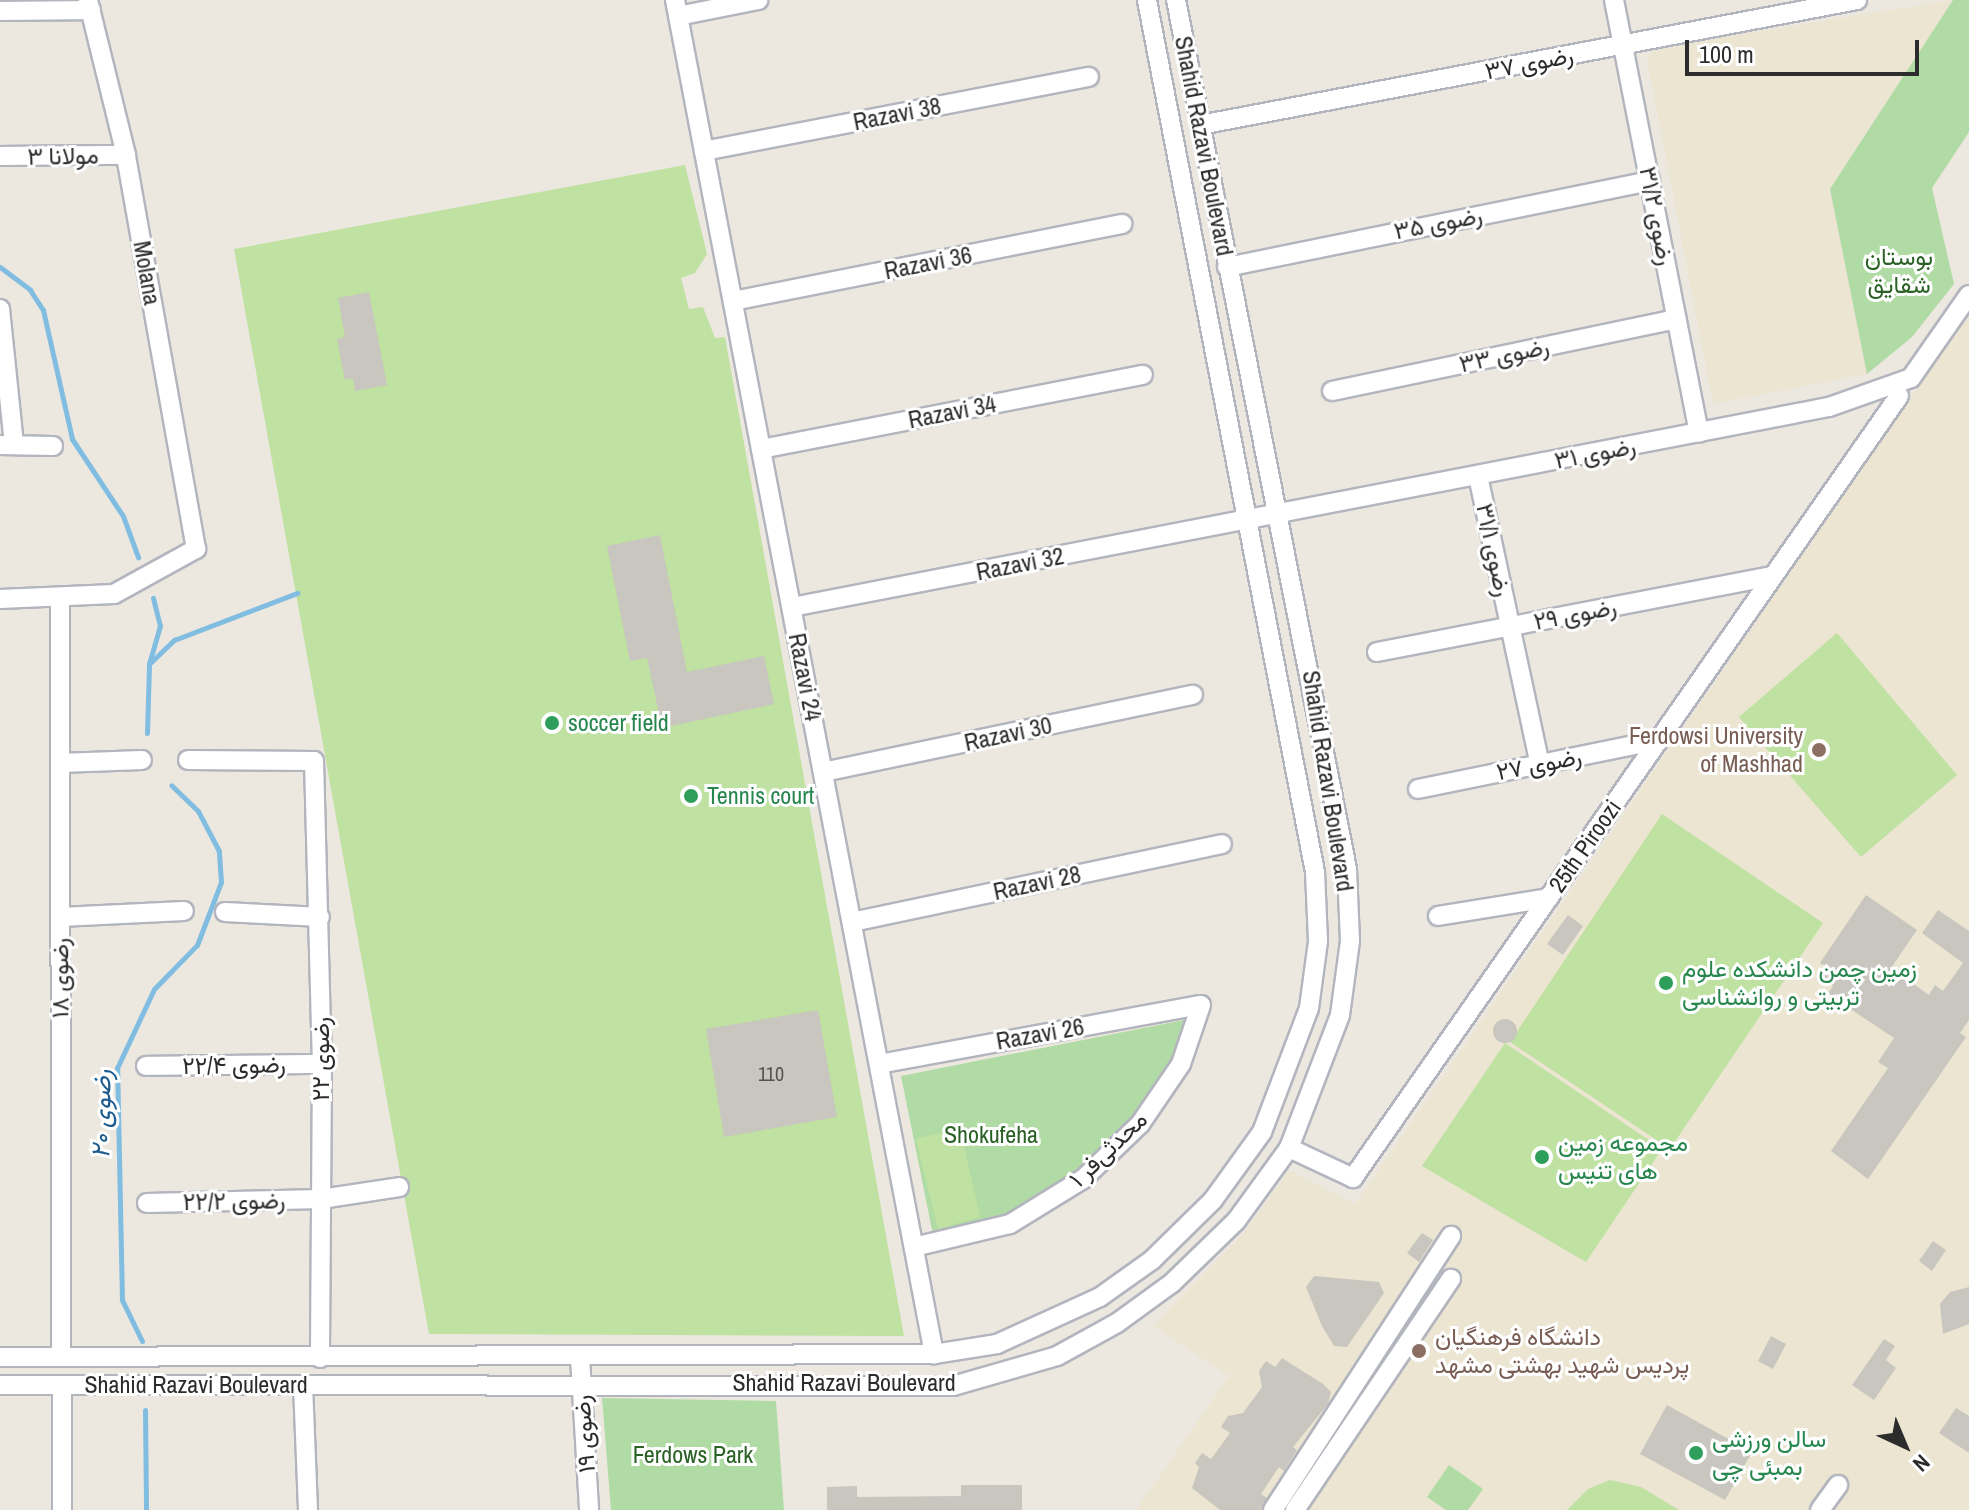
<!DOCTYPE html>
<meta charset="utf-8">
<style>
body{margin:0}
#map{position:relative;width:1969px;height:1510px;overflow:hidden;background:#ece8e0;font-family:"Archivo Narrow",Vazirmatn,sans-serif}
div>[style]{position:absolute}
.education>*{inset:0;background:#ebe5d2}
.green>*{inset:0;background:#b1dba4}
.pitch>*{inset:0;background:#bfe1a1}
.stream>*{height:5px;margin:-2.5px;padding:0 2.5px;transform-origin:2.5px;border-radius:2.5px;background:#80bde0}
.building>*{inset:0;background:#c8c6be}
.round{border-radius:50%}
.roads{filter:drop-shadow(2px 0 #b3b5be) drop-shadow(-2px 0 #b3b5be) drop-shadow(0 2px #b3b5be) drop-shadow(0 -2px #b3b5be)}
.minor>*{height:18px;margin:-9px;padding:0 9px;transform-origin:9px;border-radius:9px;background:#fff}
.dots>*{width:22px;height:22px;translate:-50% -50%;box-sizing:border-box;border:4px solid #fff;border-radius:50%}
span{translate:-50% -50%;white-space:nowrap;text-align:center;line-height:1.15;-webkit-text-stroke:6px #fff;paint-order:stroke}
.number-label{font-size:20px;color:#535250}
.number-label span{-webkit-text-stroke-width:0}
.street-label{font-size:24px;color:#2c2c2c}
.park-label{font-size:24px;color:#2a6124}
.leisure-label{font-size:24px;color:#27864d}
.left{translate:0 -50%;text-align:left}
.education-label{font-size:24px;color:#785e54}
.right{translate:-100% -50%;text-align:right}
.water-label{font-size:26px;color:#1e5c8e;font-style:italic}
.north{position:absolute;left:1865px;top:1406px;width:80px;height:80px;-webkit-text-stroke:6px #fff;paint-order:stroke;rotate:136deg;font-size:22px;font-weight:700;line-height:32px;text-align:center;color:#2c2c2c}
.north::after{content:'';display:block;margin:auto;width:28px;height:36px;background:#2c2c2c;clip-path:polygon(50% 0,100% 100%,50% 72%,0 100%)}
.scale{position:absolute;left:1685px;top:40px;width:234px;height:36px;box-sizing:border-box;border:4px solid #2c2c2c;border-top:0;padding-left:10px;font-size:24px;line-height:28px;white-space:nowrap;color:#2c2c2c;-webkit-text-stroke:6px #fff;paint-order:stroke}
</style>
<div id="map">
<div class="education">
<i style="clip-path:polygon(1953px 0,1830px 189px,1867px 374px,1713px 404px,1647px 59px,1652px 51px,1741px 34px)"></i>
<i style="clip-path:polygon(1969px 313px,1969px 1510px,1136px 1510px,1229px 1376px,1153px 1326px,1247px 1229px,1289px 1170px,1355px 1204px)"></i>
</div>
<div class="green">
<i style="clip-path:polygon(1953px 0,1969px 0,1969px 132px,1932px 188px,1954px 284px,1912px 337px,1867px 374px,1830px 189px)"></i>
<i style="clip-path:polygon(1184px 1020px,1172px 1061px,1130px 1122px,1075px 1173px,1005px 1215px,933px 1235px,901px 1076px)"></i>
<i style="clip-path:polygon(602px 1398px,776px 1401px,784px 1510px,611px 1510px)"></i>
<i style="clip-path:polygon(1449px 1465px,1483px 1489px,1468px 1510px,1446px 1510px,1427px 1497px)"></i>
</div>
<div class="pitch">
<i style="clip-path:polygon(685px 165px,707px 254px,695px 273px,681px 278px,689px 309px,703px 307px,715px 338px,725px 337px,904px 1336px,429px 1334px,234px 249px)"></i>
<i style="clip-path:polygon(1837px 633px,1957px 775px,1861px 857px,1739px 717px)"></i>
<i style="clip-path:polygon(1662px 814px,1823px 923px,1670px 1149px,1510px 1042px)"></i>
<i style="clip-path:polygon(1505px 1043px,1662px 1149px,1586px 1262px,1422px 1166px)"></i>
<i style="clip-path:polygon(960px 1128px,980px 1217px,938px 1229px,916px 1139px)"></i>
<i style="clip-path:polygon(1610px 1480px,1641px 1487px,1679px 1510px,1567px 1510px,1588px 1489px)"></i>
</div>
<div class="stream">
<i style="left:0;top:267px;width:38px;rotate:37deg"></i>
<i style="left:30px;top:290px;width:24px;rotate:57deg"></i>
<i style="left:43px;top:310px;width:132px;rotate:77.3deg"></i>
<i style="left:72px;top:439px;width:92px;rotate:56.5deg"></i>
<i style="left:123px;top:516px;width:44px;rotate:69.9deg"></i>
<i style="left:149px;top:664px;width:35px;rotate:-44deg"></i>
<i style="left:174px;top:640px;width:132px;rotate:-20.9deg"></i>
<i style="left:147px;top:733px;width:69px;rotate:-88.3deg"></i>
<i style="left:149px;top:664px;width:40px;rotate:-74deg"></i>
<i style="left:160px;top:626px;width:29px;rotate:-104deg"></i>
<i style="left:142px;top:1341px;width:46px;rotate:-116deg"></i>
<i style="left:122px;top:1300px;width:232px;rotate:-91.2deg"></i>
<i style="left:117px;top:1068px;width:87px;rotate:-64.9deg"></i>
<i style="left:154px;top:989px;width:62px;rotate:-45.7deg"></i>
<i style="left:197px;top:945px;width:67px;rotate:-69.1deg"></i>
<i style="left:221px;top:882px;width:31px;rotate:-94deg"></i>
<i style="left:219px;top:851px;width:45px;rotate:-117.7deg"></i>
<i style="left:198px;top:811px;width:37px;rotate:-136deg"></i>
<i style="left:145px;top:1410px;width:100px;rotate:89.4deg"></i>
</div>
<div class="building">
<i style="clip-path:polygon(369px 292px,387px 385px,355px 391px,353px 378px,345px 380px,337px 339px,345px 337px,338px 298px)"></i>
<i style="clip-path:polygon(660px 535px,687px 672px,764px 656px,774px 704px,662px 728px,647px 658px,630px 661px,607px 546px)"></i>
<i style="clip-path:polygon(1866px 895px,1917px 930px,1891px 968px,1929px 995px,1935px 985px,1943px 991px,1963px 963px,1922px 933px,1938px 910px,1969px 931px,1969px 1020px,1960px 1033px,1966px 1037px,1868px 1179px,1831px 1151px,1888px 1068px,1878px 1062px,1894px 1038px,1828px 994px,1833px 986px,1820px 977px,1827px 967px,1820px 963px)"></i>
<i style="clip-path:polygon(1568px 915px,1583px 926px,1563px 955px,1547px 944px)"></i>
<i style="clip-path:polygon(818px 1010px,837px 1117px,724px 1137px,706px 1029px)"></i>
<i class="round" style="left:1493px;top:1019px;width:24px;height:24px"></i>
<i style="clip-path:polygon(1422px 1233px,1433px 1240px,1419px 1262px,1407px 1253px)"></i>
<i style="clip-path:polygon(1933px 1241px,1946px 1250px,1932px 1271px,1919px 1261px)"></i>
<i style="clip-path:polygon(1314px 1276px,1379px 1282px,1384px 1293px,1347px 1347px,1334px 1346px,1322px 1326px,1306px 1287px)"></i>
<i style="clip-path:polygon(1969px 1287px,1969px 1324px,1943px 1334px,1940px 1304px,1950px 1292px)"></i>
<i style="clip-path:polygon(1771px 1336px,1786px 1344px,1773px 1369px,1758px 1361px)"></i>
<i style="clip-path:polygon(1884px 1339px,1895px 1346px,1886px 1360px,1896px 1368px,1874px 1400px,1852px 1385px)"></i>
<i style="clip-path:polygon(1282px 1358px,1323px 1384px,1331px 1392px,1328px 1404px,1293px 1447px,1297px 1450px,1284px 1471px,1279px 1467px,1261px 1494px,1267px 1498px,1261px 1510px,1220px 1510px,1192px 1488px,1199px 1467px,1195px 1463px,1202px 1453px,1211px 1459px,1230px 1433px,1221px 1427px,1228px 1416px,1243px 1413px,1262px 1387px,1259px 1371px,1266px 1361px,1275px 1367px)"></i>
<i style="clip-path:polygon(1667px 1405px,1752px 1452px,1725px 1500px,1640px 1454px)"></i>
<i style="clip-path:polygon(1956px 1408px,1969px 1416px,1969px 1453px,1939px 1433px)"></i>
<i style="clip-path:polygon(961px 1485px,1022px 1485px,1022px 1510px,827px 1510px,827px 1487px,857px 1486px,857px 1497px,961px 1496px)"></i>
</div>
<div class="roads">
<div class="minor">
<i style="left:675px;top:0;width:1379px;rotate:79.17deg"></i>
<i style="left:1614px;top:0;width:441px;rotate:78.9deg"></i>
<i style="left:0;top:11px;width:91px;rotate:-0.6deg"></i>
<i style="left:678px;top:16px;width:82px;rotate:-11.3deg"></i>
<i style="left:1200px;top:125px;width:669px;rotate:-10.77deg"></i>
<i style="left:704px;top:151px;width:392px;rotate:-10.9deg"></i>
<i style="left:0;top:156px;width:126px;rotate:-0.5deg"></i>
<i style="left:1227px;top:267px;width:432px;rotate:-11.5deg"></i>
<i style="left:733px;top:301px;width:397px;rotate:-11.2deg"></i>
<i style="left:0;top:309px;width:136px;rotate:84.1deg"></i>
<i style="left:1332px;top:391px;width:352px;rotate:-11.8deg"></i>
<i style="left:0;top:445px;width:53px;rotate:1.1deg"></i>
<i style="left:761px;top:449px;width:389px;rotate:-11deg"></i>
<i style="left:1478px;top:476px;width:295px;rotate:77.9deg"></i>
<i style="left:60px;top:598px;width:759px;rotate:89.92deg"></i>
<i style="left:0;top:599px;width:114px;rotate:-2.5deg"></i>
<i style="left:114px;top:594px;width:94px;rotate:-28.8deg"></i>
<i style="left:196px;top:549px;width:400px;rotate:-100.1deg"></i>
<i style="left:126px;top:155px;width:160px;rotate:-103.8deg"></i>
<i style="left:792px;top:607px;width:1056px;rotate:-10.92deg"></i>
<i style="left:1829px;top:407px;width:87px;rotate:-19.5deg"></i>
<i style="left:1911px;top:378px;width:101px;rotate:-55.1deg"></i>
<i style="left:1377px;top:652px;width:403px;rotate:-10.9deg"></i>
<i style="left:188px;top:760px;width:126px;rotate:0.5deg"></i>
<i style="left:314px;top:761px;width:303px;rotate:88.5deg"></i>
<i style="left:322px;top:1064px;width:294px;rotate:90.4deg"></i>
<i style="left:60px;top:763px;width:82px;rotate:-2.1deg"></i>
<i style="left:823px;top:772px;width:378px;rotate:-11.8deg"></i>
<i style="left:1418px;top:789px;width:246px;rotate:-11.5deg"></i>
<i style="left:225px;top:912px;width:95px;rotate:3deg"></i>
<i style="left:1438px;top:916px;width:112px;rotate:-9.2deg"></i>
<i style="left:60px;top:917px;width:124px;rotate:-2.8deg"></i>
<i style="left:852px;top:922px;width:378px;rotate:-11.9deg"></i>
<i style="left:879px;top:1064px;width:327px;rotate:-10.4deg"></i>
<i style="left:1201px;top:1005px;width:62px;rotate:108.7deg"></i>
<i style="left:1181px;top:1064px;width:73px;rotate:124.3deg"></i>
<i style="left:1140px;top:1124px;width:79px;rotate:136deg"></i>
<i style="left:1083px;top:1179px;width:86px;rotate:148.3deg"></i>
<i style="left:1010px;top:1224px;width:99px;rotate:166.5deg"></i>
<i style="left:146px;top:1066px;width:176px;rotate:-0.7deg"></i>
<i style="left:1289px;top:1148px;width:71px;rotate:25.1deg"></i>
<i style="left:1353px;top:1178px;width:954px;rotate:-55.08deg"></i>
<i style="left:147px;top:1203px;width:174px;rotate:-1.3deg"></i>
<i style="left:321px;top:1199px;width:79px;rotate:-8.7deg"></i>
<i style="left:0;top:1357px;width:934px;rotate:-0.18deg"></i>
<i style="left:934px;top:1354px;width:64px;rotate:-9deg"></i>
<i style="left:997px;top:1344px;width:113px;rotate:-24.5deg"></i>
<i style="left:1100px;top:1297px;width:64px;rotate:-35.4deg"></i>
<i style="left:1152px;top:1260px;width:86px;rotate:-44.5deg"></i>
<i style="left:1213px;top:1200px;width:84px;rotate:-54.2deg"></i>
<i style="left:1262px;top:1132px;width:133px;rotate:-69.2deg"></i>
<i style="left:1309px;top:1008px;width:68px;rotate:-82.3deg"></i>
<i style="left:1318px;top:941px;width:69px;rotate:-92.5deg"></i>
<i style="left:1315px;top:872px;width:888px;rotate:-100.91deg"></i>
<i style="left:580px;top:1357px;width:153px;rotate:86.6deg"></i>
<i style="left:0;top:1385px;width:953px;rotate:0.06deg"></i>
<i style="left:953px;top:1386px;width:108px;rotate:-16.1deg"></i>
<i style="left:1057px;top:1356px;width:68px;rotate:-28.8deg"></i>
<i style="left:1117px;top:1323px;width:68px;rotate:-36deg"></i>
<i style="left:1172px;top:1283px;width:89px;rotate:-44.1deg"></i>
<i style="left:1236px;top:1221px;width:90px;rotate:-54deg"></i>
<i style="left:1289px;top:1148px;width:142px;rotate:-69deg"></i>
<i style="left:1340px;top:1015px;width:75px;rotate:-82.3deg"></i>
<i style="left:1350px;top:941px;width:72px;rotate:-92.4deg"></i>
<i style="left:1347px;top:869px;width:886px;rotate:-101.13deg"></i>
<i style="left:62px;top:1385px;width:125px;rotate:90deg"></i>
<i style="left:303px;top:1385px;width:125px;rotate:87.7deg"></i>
<i style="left:1273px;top:1510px;width:327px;rotate:-57deg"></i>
<i style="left:1295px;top:1510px;width:279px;rotate:-56deg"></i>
<i style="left:1820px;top:1510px;width:31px;rotate:-54deg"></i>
</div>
</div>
<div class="dots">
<i style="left:552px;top:723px;background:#2e9e5b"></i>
<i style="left:1819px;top:750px;background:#8d6e63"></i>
<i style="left:691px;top:796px;background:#2e9e5b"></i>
<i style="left:1666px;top:983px;background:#2e9e5b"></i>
<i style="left:1542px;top:1157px;background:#2e9e5b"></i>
<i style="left:1419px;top:1351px;background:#8d6e63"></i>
<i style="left:1696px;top:1453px;background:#2e9e5b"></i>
</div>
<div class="number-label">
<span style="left:771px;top:1073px">110</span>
</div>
<div class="street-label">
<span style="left:1529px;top:63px;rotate:-11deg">رضوی ۳۷</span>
<span style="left:897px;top:114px;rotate:-11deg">Razavi 38</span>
<span style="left:1204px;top:146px;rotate:79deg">Shahid Razavi Boulevard</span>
<span style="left:63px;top:156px;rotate:-1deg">مولانا ۳</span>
<span style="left:1657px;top:216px;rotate:79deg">رضوی ۳۱/۲</span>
<span style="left:1438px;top:223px;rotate:-11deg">رضوی ۳۵</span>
<span style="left:928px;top:263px;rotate:-11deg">Razavi 36</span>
<span style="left:147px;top:273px;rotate:80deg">Molana</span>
<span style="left:1504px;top:355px;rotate:-12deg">رضوی ۳۳</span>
<span style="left:952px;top:412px;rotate:-11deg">Razavi 34</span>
<span style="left:1595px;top:453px;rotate:-11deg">رضوی ۳۱</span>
<span style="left:1494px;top:550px;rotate:78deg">رضوی ۳۱/۱</span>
<span style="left:1020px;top:564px;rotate:-11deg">Razavi 32</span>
<span style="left:1575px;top:614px;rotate:-11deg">رضوی ۲۹</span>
<span style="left:805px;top:677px;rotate:79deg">Razavi 24</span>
<span style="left:1008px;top:734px;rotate:-12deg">Razavi 30</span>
<span style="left:1539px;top:764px;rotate:-11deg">رضوی ۲۷</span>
<span style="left:1328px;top:781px;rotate:81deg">Shahid Razavi Boulevard</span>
<span style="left:1585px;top:846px;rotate:-55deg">25th Piroozi</span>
<span style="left:1037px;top:883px;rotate:-12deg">Razavi 28</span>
<span style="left:60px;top:978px;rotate:-90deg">رضوی ۱۸</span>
<span style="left:1040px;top:1034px;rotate:-10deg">Razavi 26</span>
<span style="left:321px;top:1059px;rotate:-90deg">رضوی ۲۲</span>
<span style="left:234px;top:1065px;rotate:-1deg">رضوی ۲۲/۴</span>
<span style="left:1108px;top:1149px;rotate:-44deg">محدثی‌فر ۱</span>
<span style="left:234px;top:1201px;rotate:-1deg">رضوی ۲۲/۲</span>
<span style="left:844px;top:1383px">Shahid Razavi Boulevard</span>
<span style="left:196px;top:1385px">Shahid Razavi Boulevard</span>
<span style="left:584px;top:1434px;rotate:-94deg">رضوی ۱۹</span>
</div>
<div class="park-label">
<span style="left:1899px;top:271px">بوستان<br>شقایق</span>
<span style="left:991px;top:1135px">Shokufeha</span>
<span style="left:693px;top:1455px">Ferdows Park</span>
</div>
<div class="leisure-label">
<span class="left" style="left:568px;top:723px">soccer field</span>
<span class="left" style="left:707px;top:796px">Tennis court</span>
<span class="left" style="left:1682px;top:983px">زمین چمن دانشکده علوم<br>تربیتی و روانشناسی</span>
<span class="left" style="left:1558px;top:1157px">مجموعه زمین<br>های تنیس</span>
<span class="left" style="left:1712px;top:1453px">سالن ورزشی<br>بمبئی چی</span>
</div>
<div class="education-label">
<span class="right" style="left:1803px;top:750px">Ferdowsi University<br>of Mashhad</span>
<span class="left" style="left:1435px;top:1351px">دانشگاه فرهنگیان<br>پردیس شهید بهشتی مشهد</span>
</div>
<div class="water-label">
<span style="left:101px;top:1114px;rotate:-89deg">رضوی ۲۰</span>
</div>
<div class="north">N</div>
<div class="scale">100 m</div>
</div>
